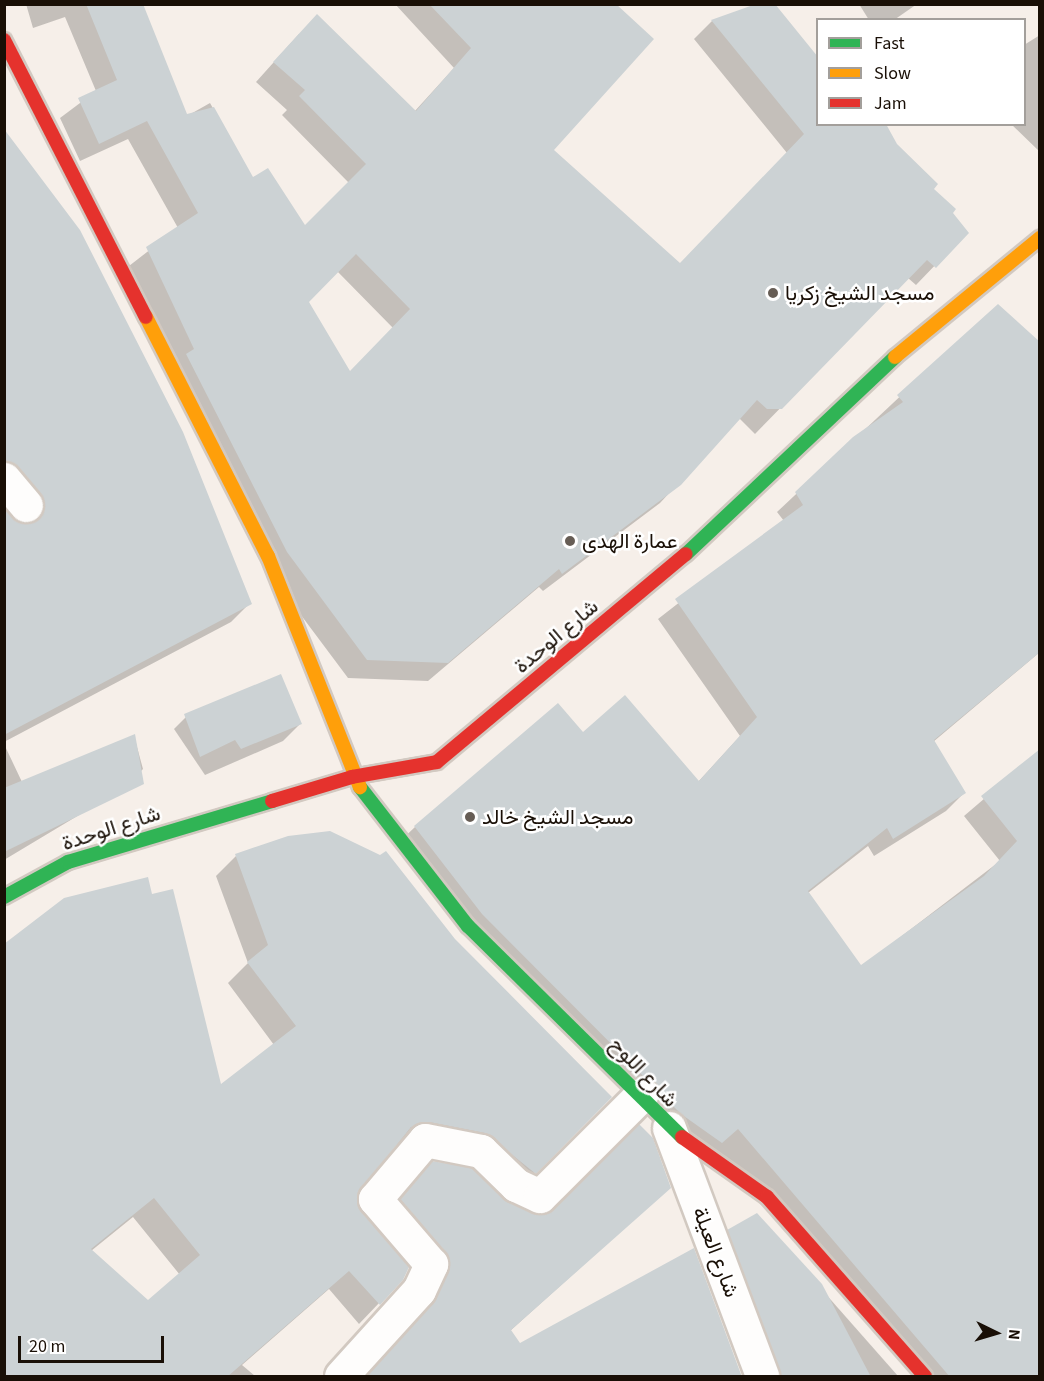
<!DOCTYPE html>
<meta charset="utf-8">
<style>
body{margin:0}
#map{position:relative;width:1044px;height:1381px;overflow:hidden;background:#f6efe9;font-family:"Source Sans 3",Vazirmatn,sans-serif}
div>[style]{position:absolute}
.shadow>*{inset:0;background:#0003}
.building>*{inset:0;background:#ccd2d4}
.roads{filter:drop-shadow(2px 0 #d2c9c1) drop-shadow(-2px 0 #d2c9c1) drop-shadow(0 2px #d2c9c1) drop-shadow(0 -2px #d2c9c1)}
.street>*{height:33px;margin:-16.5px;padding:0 16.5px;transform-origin:16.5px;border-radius:16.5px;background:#fefdfc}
.fast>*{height:14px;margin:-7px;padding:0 7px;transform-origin:7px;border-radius:7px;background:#30b455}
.slow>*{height:14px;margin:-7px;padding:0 7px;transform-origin:7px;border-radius:7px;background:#ff9f0a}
.jam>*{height:14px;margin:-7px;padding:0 7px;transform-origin:7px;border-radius:7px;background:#e5322d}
.dots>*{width:16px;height:16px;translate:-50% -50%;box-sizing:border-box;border:3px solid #fff;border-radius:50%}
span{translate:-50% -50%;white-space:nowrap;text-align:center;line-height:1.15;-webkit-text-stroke:5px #fff;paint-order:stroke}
.poi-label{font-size:21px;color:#190f06}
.left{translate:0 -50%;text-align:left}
.street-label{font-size:21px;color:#190f06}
.frame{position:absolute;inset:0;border:6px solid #190f06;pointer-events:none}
.legend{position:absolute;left:816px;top:18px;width:210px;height:108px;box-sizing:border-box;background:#fff;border:2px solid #a39f9b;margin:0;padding:8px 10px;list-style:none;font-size:18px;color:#190f06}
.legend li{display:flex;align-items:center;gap:12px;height:30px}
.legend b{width:30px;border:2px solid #a39f9b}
.north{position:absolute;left:966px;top:1303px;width:60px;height:60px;-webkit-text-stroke:4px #fff;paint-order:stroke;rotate:95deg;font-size:16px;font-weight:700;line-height:24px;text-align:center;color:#190f06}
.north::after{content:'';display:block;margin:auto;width:21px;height:27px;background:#190f06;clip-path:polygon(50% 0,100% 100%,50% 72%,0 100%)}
.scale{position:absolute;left:18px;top:1336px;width:146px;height:27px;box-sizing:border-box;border:3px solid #190f06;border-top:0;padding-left:8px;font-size:18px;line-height:21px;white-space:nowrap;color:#190f06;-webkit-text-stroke:4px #fff;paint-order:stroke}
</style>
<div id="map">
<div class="shadow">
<i style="clip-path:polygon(evenodd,26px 4px,141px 4px,187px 116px,210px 103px,253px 179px,305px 227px,349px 183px,282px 115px,287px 110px,256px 82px,299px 34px,414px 112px,454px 68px,395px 4px,614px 4px,552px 150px,680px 264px,787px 153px,694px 39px,712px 21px,760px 4px,818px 124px,896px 145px,967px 232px,916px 285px,908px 278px,755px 434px,739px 418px,660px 503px,543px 591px,539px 587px,428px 681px,348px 678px,268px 571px,129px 266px,178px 228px,128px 139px,80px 161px,60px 118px,96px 91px,65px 17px,33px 28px,26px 4px,337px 271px,393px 328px,350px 373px,308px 302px,337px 271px)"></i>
<i style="clip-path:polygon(859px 4px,917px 4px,894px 20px,869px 20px)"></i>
<i style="clip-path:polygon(1040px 35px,1040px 152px,1011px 124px,1024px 124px,1024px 45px)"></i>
<i style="clip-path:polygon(4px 132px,250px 603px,231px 622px,4px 742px,4px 511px,24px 523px,4px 493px)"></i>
<i style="clip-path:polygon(991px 311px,1040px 652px,933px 742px,964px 793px,946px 811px,874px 856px,868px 846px,808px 893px,860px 968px,1000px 861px,964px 816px,1040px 751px,1040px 1376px,922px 1376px,772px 1213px,396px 845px,415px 827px,583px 734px,698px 782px,740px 736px,658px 619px,784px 521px,777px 512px)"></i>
<i style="clip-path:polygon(190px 713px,300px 724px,283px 741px,205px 775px,174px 729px)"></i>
<i style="clip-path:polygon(134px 736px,143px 769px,124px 788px,4px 860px,4px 744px,22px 782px)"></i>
<i style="clip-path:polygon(evenodd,236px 856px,454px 940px,610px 1097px,515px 1192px,465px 1152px,408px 1141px,395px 1145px,355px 1195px,359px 1212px,402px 1279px,359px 1324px,329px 1289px,242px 1365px,255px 1376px,4px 1376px,4px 946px,220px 1086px,274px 1045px,228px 983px,248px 963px,216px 876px,236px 856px,133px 1217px,180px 1275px,148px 1302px,91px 1251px,133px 1217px)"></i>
<i style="clip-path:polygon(433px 1162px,543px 1216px,670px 1187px,510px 1331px,520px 1345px,741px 1376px,365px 1376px,416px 1320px,430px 1281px,381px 1220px)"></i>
<i style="clip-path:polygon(756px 1215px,898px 1376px,755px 1376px,708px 1251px,728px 1231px)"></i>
</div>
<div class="building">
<i style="clip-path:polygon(evenodd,86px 4px,143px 4px,187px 114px,214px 107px,253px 177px,268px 168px,305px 225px,366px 164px,299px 96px,305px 90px,273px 62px,317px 14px,416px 111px,471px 48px,429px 4px,616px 4px,654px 39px,554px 150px,680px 263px,804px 134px,711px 20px,756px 4px,775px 4px,818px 57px,818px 124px,886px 124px,897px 144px,938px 184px,934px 189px,956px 209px,953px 213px,969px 233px,936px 268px,927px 260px,782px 409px,767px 409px,757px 400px,681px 485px,562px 574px,559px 569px,448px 663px,367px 660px,287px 552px,186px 354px,194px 349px,146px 247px,198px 213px,147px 121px,99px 144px,78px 98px,117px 80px,86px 4px,356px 254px,410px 309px,350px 371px,309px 302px,356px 254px)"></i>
<i style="clip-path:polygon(4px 129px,80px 230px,183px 432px,252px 604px,4px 735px,4px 509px,29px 523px,39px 519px,44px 502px,18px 467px,4px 461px)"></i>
<i style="clip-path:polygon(998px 304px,1040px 342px,1040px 652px,934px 740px,966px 793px,893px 839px,887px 828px,808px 891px,861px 965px,984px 876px,1017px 841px,981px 796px,1040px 749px,1040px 1377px,950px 1377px,738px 1129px,722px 1143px,681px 1114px,482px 914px,414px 826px,558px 703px,583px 732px,625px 695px,699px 781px,757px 717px,675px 599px,803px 505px,795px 492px,853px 437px,903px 402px,897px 395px)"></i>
<i style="clip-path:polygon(281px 674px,302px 724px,241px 749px,235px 740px,200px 757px,184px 714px)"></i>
<i style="clip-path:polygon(135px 734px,144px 784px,4px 852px,4px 788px)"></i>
<i style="clip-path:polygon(evenodd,330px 831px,380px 855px,386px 851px,455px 939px,612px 1097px,536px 1174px,485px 1133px,429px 1122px,411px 1127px,357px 1195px,361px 1211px,409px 1267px,403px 1280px,380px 1305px,349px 1271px,227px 1377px,4px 1377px,4px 944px,64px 898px,148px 877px,152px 894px,173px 889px,221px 1084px,296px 1026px,247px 962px,268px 945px,235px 854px,288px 836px,330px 831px,154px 1198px,200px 1255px,148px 1300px,91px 1249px,154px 1198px)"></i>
<i style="clip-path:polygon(639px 1124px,653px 1138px,671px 1188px,511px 1330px,520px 1343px,694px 1248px,742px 1377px,366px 1377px,433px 1303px,448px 1272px,445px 1252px,400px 1199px,432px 1161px,472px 1168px,508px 1202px,543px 1214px)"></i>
<i style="clip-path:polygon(757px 1213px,822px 1284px,871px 1377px,780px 1377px,727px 1230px)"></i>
</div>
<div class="roads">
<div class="street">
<i style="left:4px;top:479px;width:34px;rotate:50deg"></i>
<i style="left:669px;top:1128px;width:265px;rotate:69.4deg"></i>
<i style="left:341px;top:1376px;width:116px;rotate:-47.8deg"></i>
<i style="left:419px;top:1290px;width:29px;rotate:-65deg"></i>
<i style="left:431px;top:1264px;width:86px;rotate:-130.7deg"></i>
<i style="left:375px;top:1199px;width:77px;rotate:-49.7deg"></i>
<i style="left:425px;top:1140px;width:57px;rotate:11.1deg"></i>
<i style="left:481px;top:1151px;width:49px;rotate:44.2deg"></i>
<i style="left:516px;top:1185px;width:26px;rotate:25deg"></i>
<i style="left:540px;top:1196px;width:143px;rotate:-45deg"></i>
</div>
<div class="fast">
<i style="left:686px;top:554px;width:287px;rotate:-43.3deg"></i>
<i style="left:360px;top:787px;width:176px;rotate:52.2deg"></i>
<i style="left:468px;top:926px;width:301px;rotate:44.6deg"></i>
<i style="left:4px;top:897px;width:73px;rotate:-28.7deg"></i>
<i style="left:68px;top:862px;width:213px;rotate:-16.6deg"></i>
</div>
<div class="slow">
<i style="left:146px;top:317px;width:268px;rotate:63deg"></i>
<i style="left:268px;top:556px;width:249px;rotate:68.3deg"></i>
<i style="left:895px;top:357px;width:188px;rotate:-39.4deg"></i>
</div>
<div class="jam">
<i style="left:4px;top:40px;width:311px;rotate:62.9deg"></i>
<i style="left:272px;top:801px;width:84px;rotate:-16.7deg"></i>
<i style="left:352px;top:777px;width:86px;rotate:-10deg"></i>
<i style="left:437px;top:762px;width:324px;rotate:-39.9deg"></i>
<i style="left:682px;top:1137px;width:104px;rotate:35.2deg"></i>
<i style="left:767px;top:1197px;width:239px;rotate:48.6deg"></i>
</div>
</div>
<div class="dots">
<i style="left:773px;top:293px;background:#665d55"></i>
<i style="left:570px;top:541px;background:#665d55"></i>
<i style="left:470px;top:817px;background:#665d55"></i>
</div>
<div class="poi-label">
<span class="left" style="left:785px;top:293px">مسجد الشيخ زكريا</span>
<span class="left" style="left:582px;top:541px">عمارة الهدى</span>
<span class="left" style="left:482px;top:817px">مسجد الشيخ خالد</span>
</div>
<div class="street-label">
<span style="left:556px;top:636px;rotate:-40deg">شارع الوحدة</span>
<span style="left:111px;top:828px;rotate:-18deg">شارع الوحدة</span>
<span style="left:644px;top:1072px;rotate:46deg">شارع اللوح</span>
<span style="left:716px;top:1252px;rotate:69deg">شارع العيلة</span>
</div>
<div class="frame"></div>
<ul class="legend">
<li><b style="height:8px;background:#30b455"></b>Fast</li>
<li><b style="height:8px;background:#ff9f0a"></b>Slow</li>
<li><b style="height:8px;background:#e5322d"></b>Jam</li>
</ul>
<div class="north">N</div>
<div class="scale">20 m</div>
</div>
